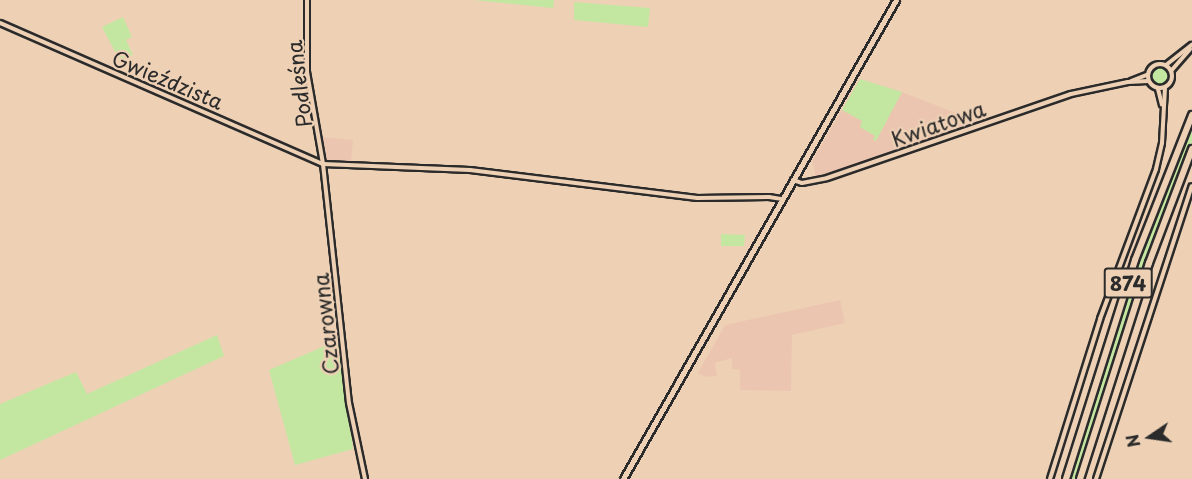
<!DOCTYPE html>
<meta charset="utf-8">
<style>
body{margin:0}
#map{position:relative;width:1192px;height:479px;overflow:hidden;background:#eed1b5;font-family:"Playpen Sans",sans-serif}
div>[style]{position:absolute}
.built>*{inset:0;background:#ebc5b0}
.green>*{inset:0;background:#c3e7a1}
.round{border-radius:50%}
.roads{filter:drop-shadow(2px 0 #2b2b2b) drop-shadow(-2px 0 #2b2b2b) drop-shadow(0 2px #2b2b2b) drop-shadow(0 -2px #2b2b2b)}
.minor>*{height:4px;margin:-2px;padding:0 2px;transform-origin:2px;border-radius:2px;background:#eed1b5}
.minor>.ring{margin:-2px;padding:0;box-sizing:content-box;background:none;border:4px solid #eed1b5;border-radius:50%}
.tertiary>*{height:4.5px;margin:-2.25px;padding:0 2.25px;transform-origin:2.25px;border-radius:2.25px;background:#eed1b5}
.primary>*{height:6px;margin:-3px;padding:0 3px;transform-origin:3px;border-radius:3px;background:#eed1b5}
span{translate:-50% -50%;white-space:nowrap;text-align:center;line-height:1.15;-webkit-text-stroke:4.5px #eed1b5;paint-order:stroke}
.shield-label span{padding:2px 4px;background:#eed1b5;border:2px solid;border-radius:4px;-webkit-text-stroke-width:0}
.shield-label{font-size:20px;color:#2b2b2b;font-weight:700}
.street-label{font-size:21px;color:#2b2b2b}
.north{position:absolute;left:1120px;top:407px;width:60px;height:60px;-webkit-text-stroke:4px #eed1b5;paint-order:stroke;rotate:257deg;font-size:16px;font-weight:700;line-height:24px;text-align:center;color:#2b2b2b}
.north::after{content:'';display:block;margin:auto;width:21px;height:27px;background:#2b2b2b;clip-path:polygon(50% 0,100% 100%,50% 72%,0 100%)}
</style>
<div id="map">
<div class="built">
<i style="clip-path:polygon(860px 79px,902px 92px,979px 122px,816px 178px,812px 161px)"></i>
<i style="clip-path:polygon(322px 137px,353px 140px,351px 162px,326px 161px)"></i>
<i style="clip-path:polygon(840px 300px,845px 323px,792px 335px,791px 391px,740px 390px,740px 370px,732px 369px,732px 358px,715px 363px,717px 376px,706px 377px,698px 373px,725px 325px)"></i>
</div>
<div class="green">
<i style="clip-path:polygon(474px 0,554px 0,553px 8px)"></i>
<i style="clip-path:polygon(574px 2px,650px 8px,648px 27px,574px 20px)"></i>
<i style="clip-path:polygon(123px 17px,132px 37px,126px 40px,133px 55px,120px 61px,102px 27px)"></i>
<i class="round" style="left:1150px;top:66px;width:20px;height:20px"></i>
<i style="clip-path:polygon(860px 79px,902px 92px,876px 141px,873px 140px,875px 136px,860px 127px,862px 121px,842px 110px)"></i>
<i style="clip-path:polygon(1192px 122px,1192px 142px,1147px 260px,1077px 479px,1068px 479px,1138px 261px)"></i>
<i style="clip-path:polygon(721px 234px,745px 235px,744px 246px,721px 246px)"></i>
<i style="clip-path:polygon(217px 335px,224px 356px,0 460px,0 404px,76px 372px,87px 394px)"></i>
<i style="clip-path:polygon(341px 339px,353px 449px,295px 465px,269px 370px)"></i>
</div>
<div class="roads">
<div class="minor">
<i style="left:307px;top:0;width:72px;rotate:90deg"></i>
<i style="left:307px;top:72px;width:93px;rotate:80.1deg"></i>
<i style="left:323px;top:164px;width:240px;rotate:83.8deg"></i>
<i style="left:349px;top:403px;width:78px;rotate:78.1deg"></i>
<i style="left:0;top:23px;width:352px;rotate:23.6deg"></i>
<i style="left:323px;top:164px;width:147px;rotate:2.3deg"></i>
<i style="left:470px;top:170px;width:229px;rotate:7deg"></i>
<i style="left:697px;top:198px;width:72px;rotate:-0.8deg"></i>
<i style="left:769px;top:197px;width:12px;rotate:9deg"></i>
<i class="ring" style="left:1148px;top:64px;width:20px;height:20px"></i>
<i style="left:1166px;top:65px;width:33px;rotate:-38deg"></i>
<i style="left:1171px;top:71px;width:29px;rotate:-49deg"></i>
<i style="left:1131px;top:81px;width:17px;rotate:-21deg"></i>
<i style="left:1158px;top:89px;width:16px;rotate:76deg"></i>
<i style="left:793px;top:180px;width:9px;rotate:18deg"></i>
<i style="left:802px;top:183px;width:25px;rotate:-11deg"></i>
<i style="left:827px;top:178px;width:258px;rotate:-19deg"></i>
<i style="left:1071px;top:94px;width:58px;rotate:-11.9deg"></i>
<i style="left:1128px;top:82px;width:20px;rotate:-3deg"></i>
<i style="left:1050px;top:479px;width:168px;rotate:-72.6deg"></i>
<i style="left:1100px;top:319px;width:160px;rotate:-69.5deg"></i>
<i style="left:1156px;top:169px;width:27px;rotate:-77deg"></i>
<i style="left:1162px;top:143px;width:55px;rotate:-86.9deg"></i>
<i style="left:1096px;top:479px;width:308px;rotate:-71.9deg"></i>
</div>
<div class="tertiary">
<i style="left:623px;top:479px;width:551px;rotate:-60.32deg"></i>
</div>
<div class="primary">
<i style="left:1066px;top:479px;width:230px;rotate:-72.5deg"></i>
<i style="left:1135px;top:260px;width:156px;rotate:-68.5deg"></i>
<i style="left:1080px;top:479px;width:227px;rotate:-72.3deg"></i>
<i style="left:1149px;top:263px;width:122px;rotate:-69.3deg"></i>
</div>
</div>
<div class="shield-label">
<span style="left:1128px;top:283px">874</span>
</div>
<div class="street-label">
<span style="left:168px;top:79px;rotate:23deg">Gwieździsta</span>
<span style="left:298px;top:84px;rotate:-97deg">Podleśna</span>
<span style="left:938px;top:123px;rotate:-19deg">Kwiatowa</span>
<span style="left:325px;top:324px;rotate:-96deg">Czarowna</span>
</div>
<div class="north">N</div>
</div>
